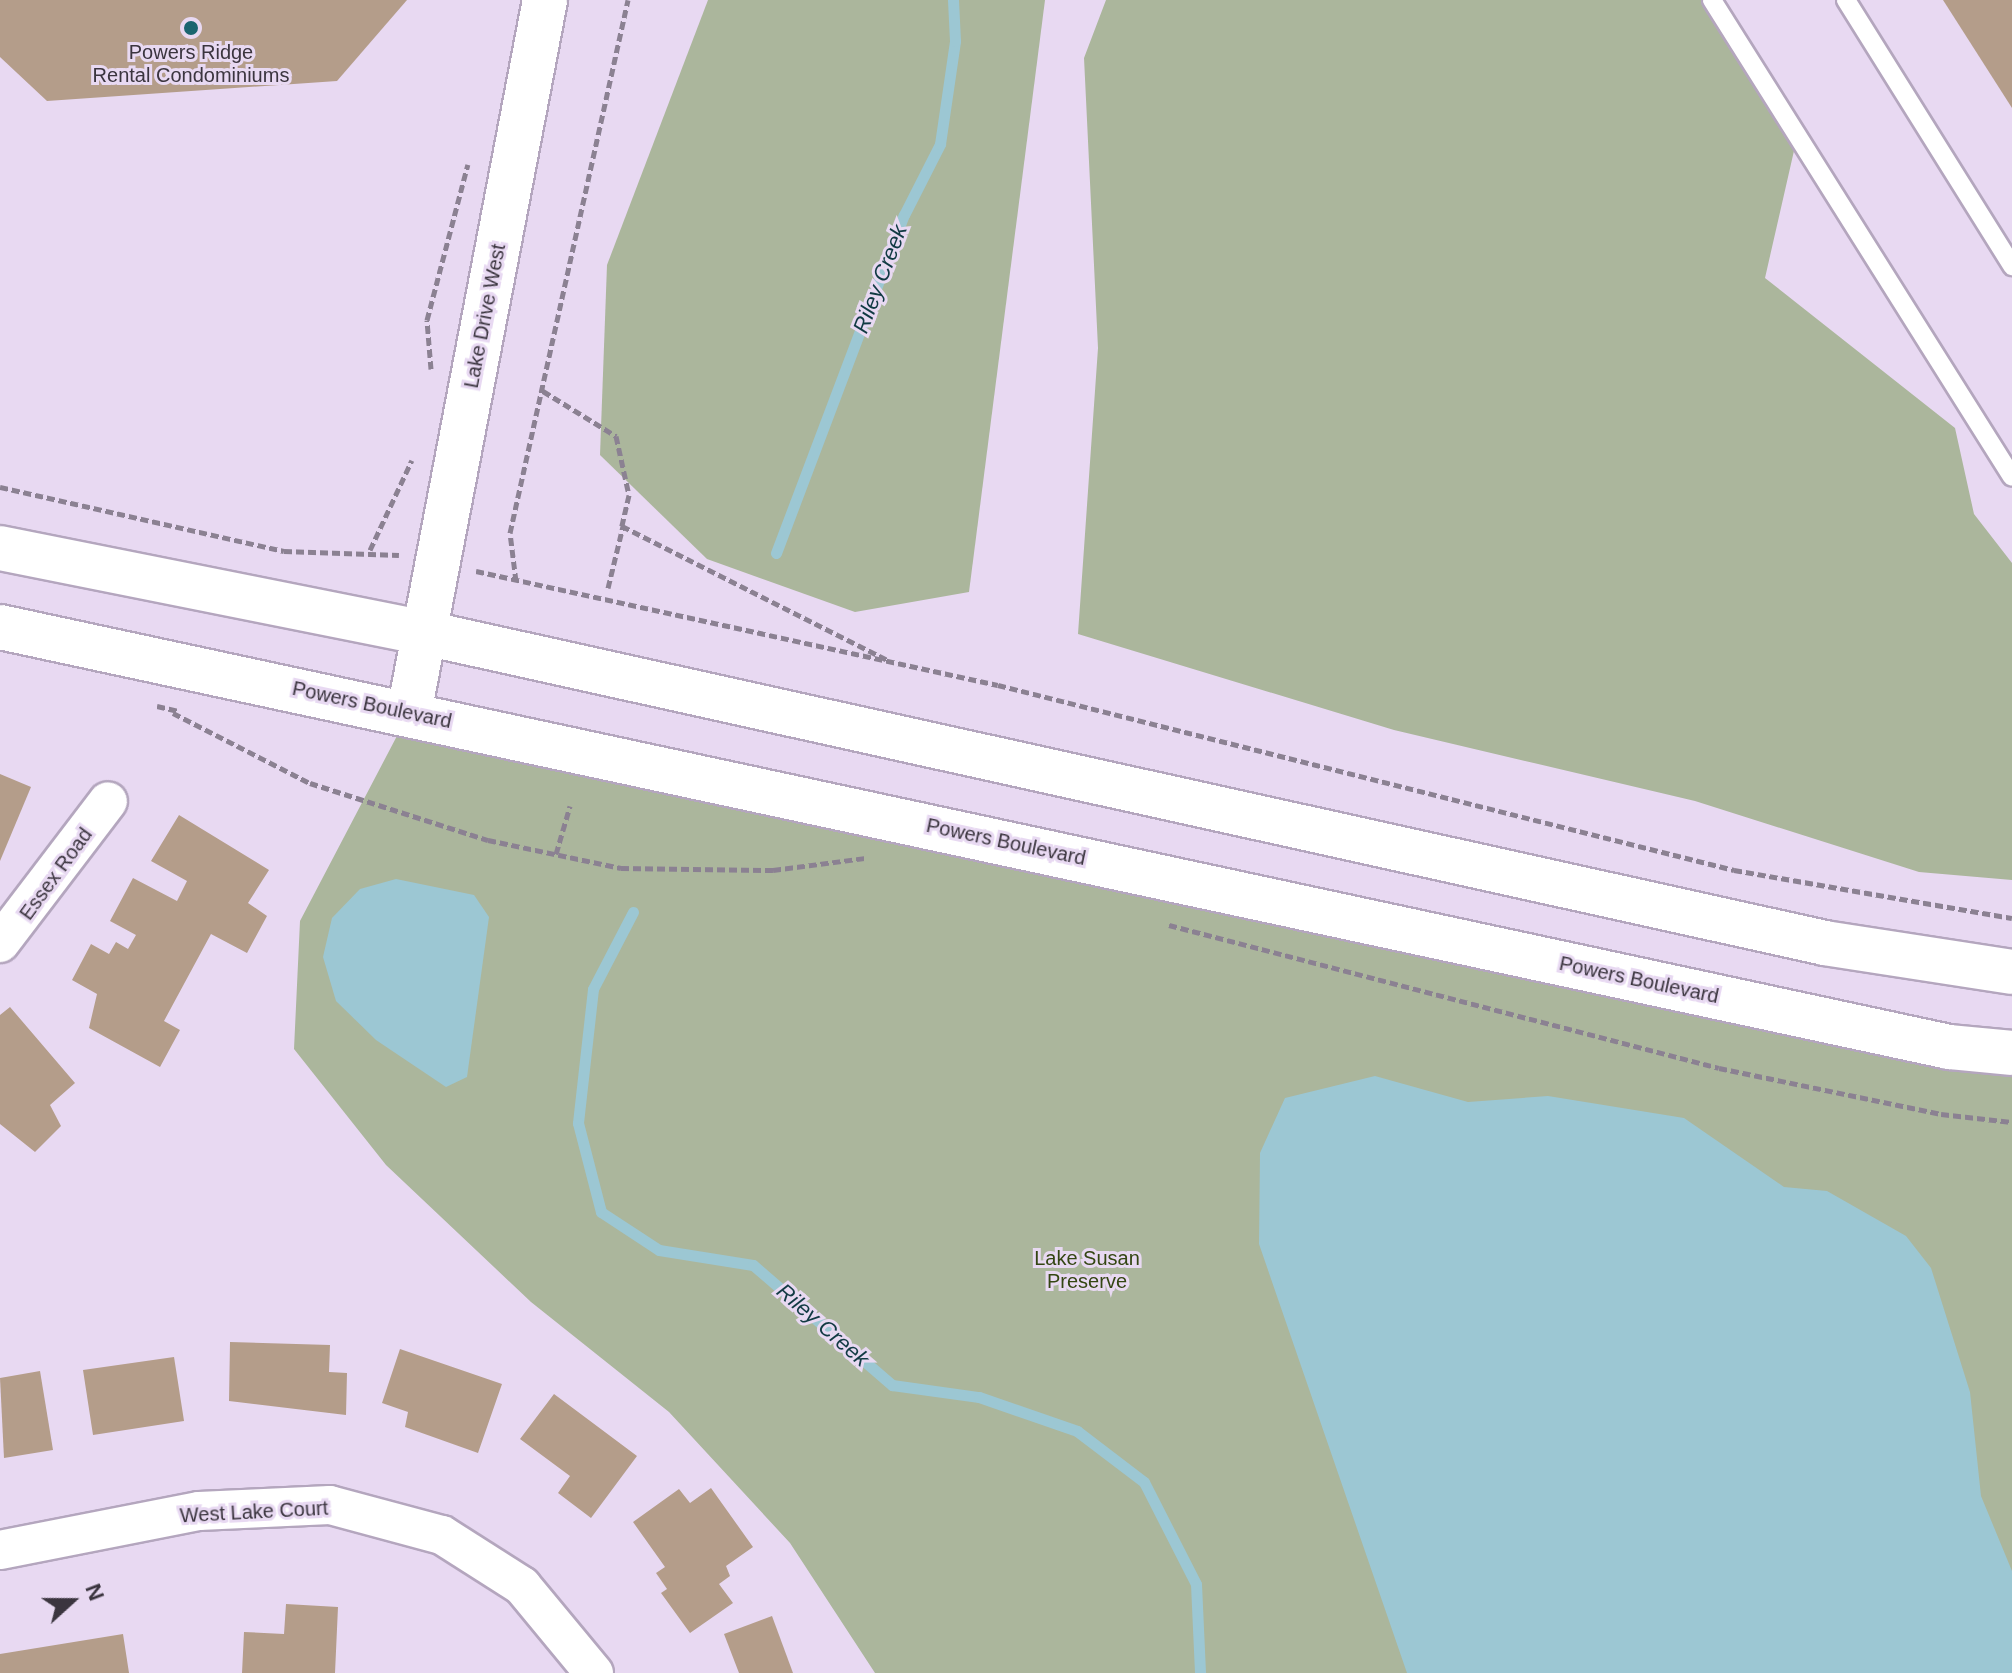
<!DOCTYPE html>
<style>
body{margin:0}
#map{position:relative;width:2012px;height:1673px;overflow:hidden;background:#e8d9f2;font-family:Arial,sans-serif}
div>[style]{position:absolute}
.green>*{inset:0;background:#abb69c}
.water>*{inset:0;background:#9cc7d3}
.stream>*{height:11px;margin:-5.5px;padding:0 5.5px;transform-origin:5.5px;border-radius:5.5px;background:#9cc7d3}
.building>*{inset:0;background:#b49d8a}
.path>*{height:5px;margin-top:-2.5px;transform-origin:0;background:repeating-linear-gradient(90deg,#8b8192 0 8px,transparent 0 12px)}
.roads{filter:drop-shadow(2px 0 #b4a6be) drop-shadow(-2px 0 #b4a6be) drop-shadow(0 2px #b4a6be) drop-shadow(0 -2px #b4a6be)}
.service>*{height:18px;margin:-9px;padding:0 9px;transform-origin:9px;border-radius:9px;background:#fff}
.minor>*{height:38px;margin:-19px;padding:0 19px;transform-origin:19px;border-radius:19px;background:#fff}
.tertiary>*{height:44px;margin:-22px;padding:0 22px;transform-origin:22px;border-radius:22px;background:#fff}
.secondary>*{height:44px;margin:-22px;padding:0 22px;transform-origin:22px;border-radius:22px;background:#fff}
.dots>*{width:22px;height:22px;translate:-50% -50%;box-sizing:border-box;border:4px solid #e8d9f2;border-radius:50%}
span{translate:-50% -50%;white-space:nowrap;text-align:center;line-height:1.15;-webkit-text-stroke:6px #e8d9f2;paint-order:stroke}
.poi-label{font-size:20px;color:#3b353f}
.street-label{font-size:20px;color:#3b353f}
.park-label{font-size:20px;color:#344613}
.water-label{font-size:22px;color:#113a43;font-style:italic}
.north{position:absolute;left:32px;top:1561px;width:80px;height:80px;-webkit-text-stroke:6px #e8d9f2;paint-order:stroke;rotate:69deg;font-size:22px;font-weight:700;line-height:32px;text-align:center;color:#3b353f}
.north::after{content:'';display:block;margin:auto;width:28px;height:36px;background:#3b353f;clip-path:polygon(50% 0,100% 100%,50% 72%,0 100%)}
</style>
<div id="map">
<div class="green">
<i style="clip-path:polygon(708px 0,1045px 0,969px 592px,855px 612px,707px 559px,600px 455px,607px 265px)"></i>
<i style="clip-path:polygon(1106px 0,1718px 0,1796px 142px,1765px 278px,1955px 428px,1974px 514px,2012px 563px,2012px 880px,1919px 872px,1695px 801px,1394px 730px,1078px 634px,1098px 348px,1084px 58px)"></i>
<i style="clip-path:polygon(409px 713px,2012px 1053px,2012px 1673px,875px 1673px,790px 1543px,669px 1412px,531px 1302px,386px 1165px,294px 1049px,300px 921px)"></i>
</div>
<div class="water">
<i style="clip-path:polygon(396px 879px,474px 895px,489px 917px,467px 1077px,446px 1087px,376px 1040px,336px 1001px,323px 957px,332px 918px,360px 889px)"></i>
<i style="clip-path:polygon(1375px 1076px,1468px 1102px,1548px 1096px,1684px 1118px,1784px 1187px,1827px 1191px,1906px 1236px,1931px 1268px,1970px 1392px,1981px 1496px,2012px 1571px,2012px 1673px,1407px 1673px,1259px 1244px,1260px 1153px,1285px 1098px)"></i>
</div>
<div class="stream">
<i style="left:776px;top:553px;width:361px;rotate:-69.3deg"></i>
<i style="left:904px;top:215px;width:80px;rotate:-63.1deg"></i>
<i style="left:940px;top:144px;width:104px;rotate:-81.7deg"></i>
<i style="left:955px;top:41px;width:41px;rotate:-92.8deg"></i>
<i style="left:633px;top:912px;width:87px;rotate:117.5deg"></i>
<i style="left:593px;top:989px;width:135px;rotate:96.4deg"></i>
<i style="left:578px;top:1123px;width:92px;rotate:75.5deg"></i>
<i style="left:601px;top:1212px;width:69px;rotate:33.2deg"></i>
<i style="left:659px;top:1250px;width:95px;rotate:9.1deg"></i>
<i style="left:753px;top:1265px;width:184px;rotate:40.8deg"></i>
<i style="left:892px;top:1385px;width:88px;rotate:7.9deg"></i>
<i style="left:979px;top:1397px;width:104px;rotate:19.1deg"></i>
<i style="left:1077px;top:1431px;width:84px;rotate:37.3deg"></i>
<i style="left:1144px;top:1482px;width:114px;rotate:63deg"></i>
<i style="left:1196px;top:1584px;width:89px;rotate:87.4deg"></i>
</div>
<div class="building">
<i style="clip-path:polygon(0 0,407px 0,337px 81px,47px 101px,0 57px)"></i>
<i style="clip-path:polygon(1943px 0,2012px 0,2012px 108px)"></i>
<i style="clip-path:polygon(0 774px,31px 787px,0 861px)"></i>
<i style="clip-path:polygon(179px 815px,269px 870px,248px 903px,267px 916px,247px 953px,211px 934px,164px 1021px,180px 1030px,160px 1067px,89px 1028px,97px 994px,72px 980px,91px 944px,109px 954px,116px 942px,128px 949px,136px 935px,110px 921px,133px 878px,177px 901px,187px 881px,151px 861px)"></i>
<i style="clip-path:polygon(10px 1007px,75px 1083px,50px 1105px,61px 1126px,35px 1152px,0 1124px,0 1015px)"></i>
<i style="clip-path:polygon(230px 1342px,330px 1345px,329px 1372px,347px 1373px,346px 1415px,229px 1401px)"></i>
<i style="clip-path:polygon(400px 1349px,502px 1384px,478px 1453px,405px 1427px,408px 1412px,382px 1403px)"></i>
<i style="clip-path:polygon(174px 1357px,184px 1421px,93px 1435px,83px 1370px)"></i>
<i style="clip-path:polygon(40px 1371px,53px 1450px,4px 1458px,0 1378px)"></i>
<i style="clip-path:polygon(554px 1394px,637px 1456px,591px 1518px,558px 1493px,570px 1476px,520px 1439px)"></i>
<i style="clip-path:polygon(711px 1488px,753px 1547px,726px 1566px,730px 1576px,719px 1584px,733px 1603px,690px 1633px,661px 1593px,667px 1589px,656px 1573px,665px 1567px,633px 1522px,679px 1489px,690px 1503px)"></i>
<i style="clip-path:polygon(286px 1604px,338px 1607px,335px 1673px,242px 1673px,244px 1632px,284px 1634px)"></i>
<i style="clip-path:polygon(772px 1616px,793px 1673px,739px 1673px,724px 1634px)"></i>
<i style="clip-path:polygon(123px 1634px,129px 1673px,0 1673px,0 1654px)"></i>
</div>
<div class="path">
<i style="left:431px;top:369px;width:49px;rotate:-94.7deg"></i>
<i style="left:427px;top:320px;width:161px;rotate:-75.3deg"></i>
<i style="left:543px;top:391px;width:86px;rotate:31.7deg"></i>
<i style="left:616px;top:436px;width:60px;rotate:77.6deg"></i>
<i style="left:629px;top:495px;width:32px;rotate:103deg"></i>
<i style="left:622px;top:526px;width:299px;rotate:26.8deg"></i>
<i style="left:0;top:487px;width:291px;rotate:12.7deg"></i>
<i style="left:284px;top:551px;width:115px;rotate:2deg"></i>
<i style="left:370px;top:550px;width:99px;rotate:-65deg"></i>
<i style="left:476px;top:571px;width:534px;rotate:12.32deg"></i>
<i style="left:998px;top:685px;width:759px;rotate:14.11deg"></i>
<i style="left:1734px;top:870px;width:282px;rotate:9.8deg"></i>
<i style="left:516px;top:581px;width:48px;rotate:-97.1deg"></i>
<i style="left:510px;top:533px;width:546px;rotate:-77.52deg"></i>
<i style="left:608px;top:588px;width:64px;rotate:-76.4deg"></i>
<i style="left:157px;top:706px;width:22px;rotate:13deg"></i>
<i style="left:173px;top:713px;width:154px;rotate:27.1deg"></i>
<i style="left:310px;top:783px;width:187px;rotate:17.8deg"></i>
<i style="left:488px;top:840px;width:136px;rotate:11.9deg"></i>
<i style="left:621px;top:868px;width:152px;rotate:0.8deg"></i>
<i style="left:773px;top:870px;width:94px;rotate:-7.4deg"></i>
<i style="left:556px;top:854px;width:50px;rotate:-73.7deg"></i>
<i style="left:1169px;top:925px;width:568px;rotate:14.57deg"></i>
<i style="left:1719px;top:1068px;width:227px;rotate:11.7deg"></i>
<i style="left:1941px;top:1114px;width:71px;rotate:6.4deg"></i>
</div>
<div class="roads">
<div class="service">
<i style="left:1712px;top:0;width:563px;rotate:57.83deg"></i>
<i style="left:1846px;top:0;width:314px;rotate:58deg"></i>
</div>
<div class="minor">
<i style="left:0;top:943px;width:178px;rotate:-52.7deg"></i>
<i style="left:0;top:1550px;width:203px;rotate:-11.1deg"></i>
<i style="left:199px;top:1511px;width:131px;rotate:-2.6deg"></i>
<i style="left:330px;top:1505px;width:116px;rotate:15deg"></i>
<i style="left:442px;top:1535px;width:95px;rotate:32.5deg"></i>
<i style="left:522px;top:1586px;width:113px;rotate:50.4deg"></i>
</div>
<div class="tertiary">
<i style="left:409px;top:713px;width:726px;rotate:-79.2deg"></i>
</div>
<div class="secondary">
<i style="left:0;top:548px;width:429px;rotate:11.3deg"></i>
<i style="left:421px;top:632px;width:1438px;rotate:12.49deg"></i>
<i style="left:1825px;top:943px;width:189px;rotate:8.8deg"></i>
<i style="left:0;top:627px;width:1994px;rotate:12.16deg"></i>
<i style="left:1949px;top:1047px;width:63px;rotate:5.4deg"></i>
</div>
</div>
<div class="dots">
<i style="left:191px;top:28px;background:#1a6570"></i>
</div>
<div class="poi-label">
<span style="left:191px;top:64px">Powers Ridge<br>Rental Condominiums</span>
</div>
<div class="street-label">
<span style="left:485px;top:316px;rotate:-79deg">Lake Drive West</span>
<span style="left:372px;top:705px;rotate:12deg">Powers Boulevard</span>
<span style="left:1006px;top:842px;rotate:12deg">Powers Boulevard</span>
<span style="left:56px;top:874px;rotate:-54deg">Essex Road</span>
<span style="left:1639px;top:980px;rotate:12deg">Powers Boulevard</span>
<span style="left:254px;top:1512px;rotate:-3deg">West Lake Court</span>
</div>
<div class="park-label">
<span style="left:1087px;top:1270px">Lake Susan<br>Preserve</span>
</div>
<div class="water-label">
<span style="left:880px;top:279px;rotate:-69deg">Riley Creek</span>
<span style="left:823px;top:1325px;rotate:41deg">Riley Creek</span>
</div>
<div class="north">N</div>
</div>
